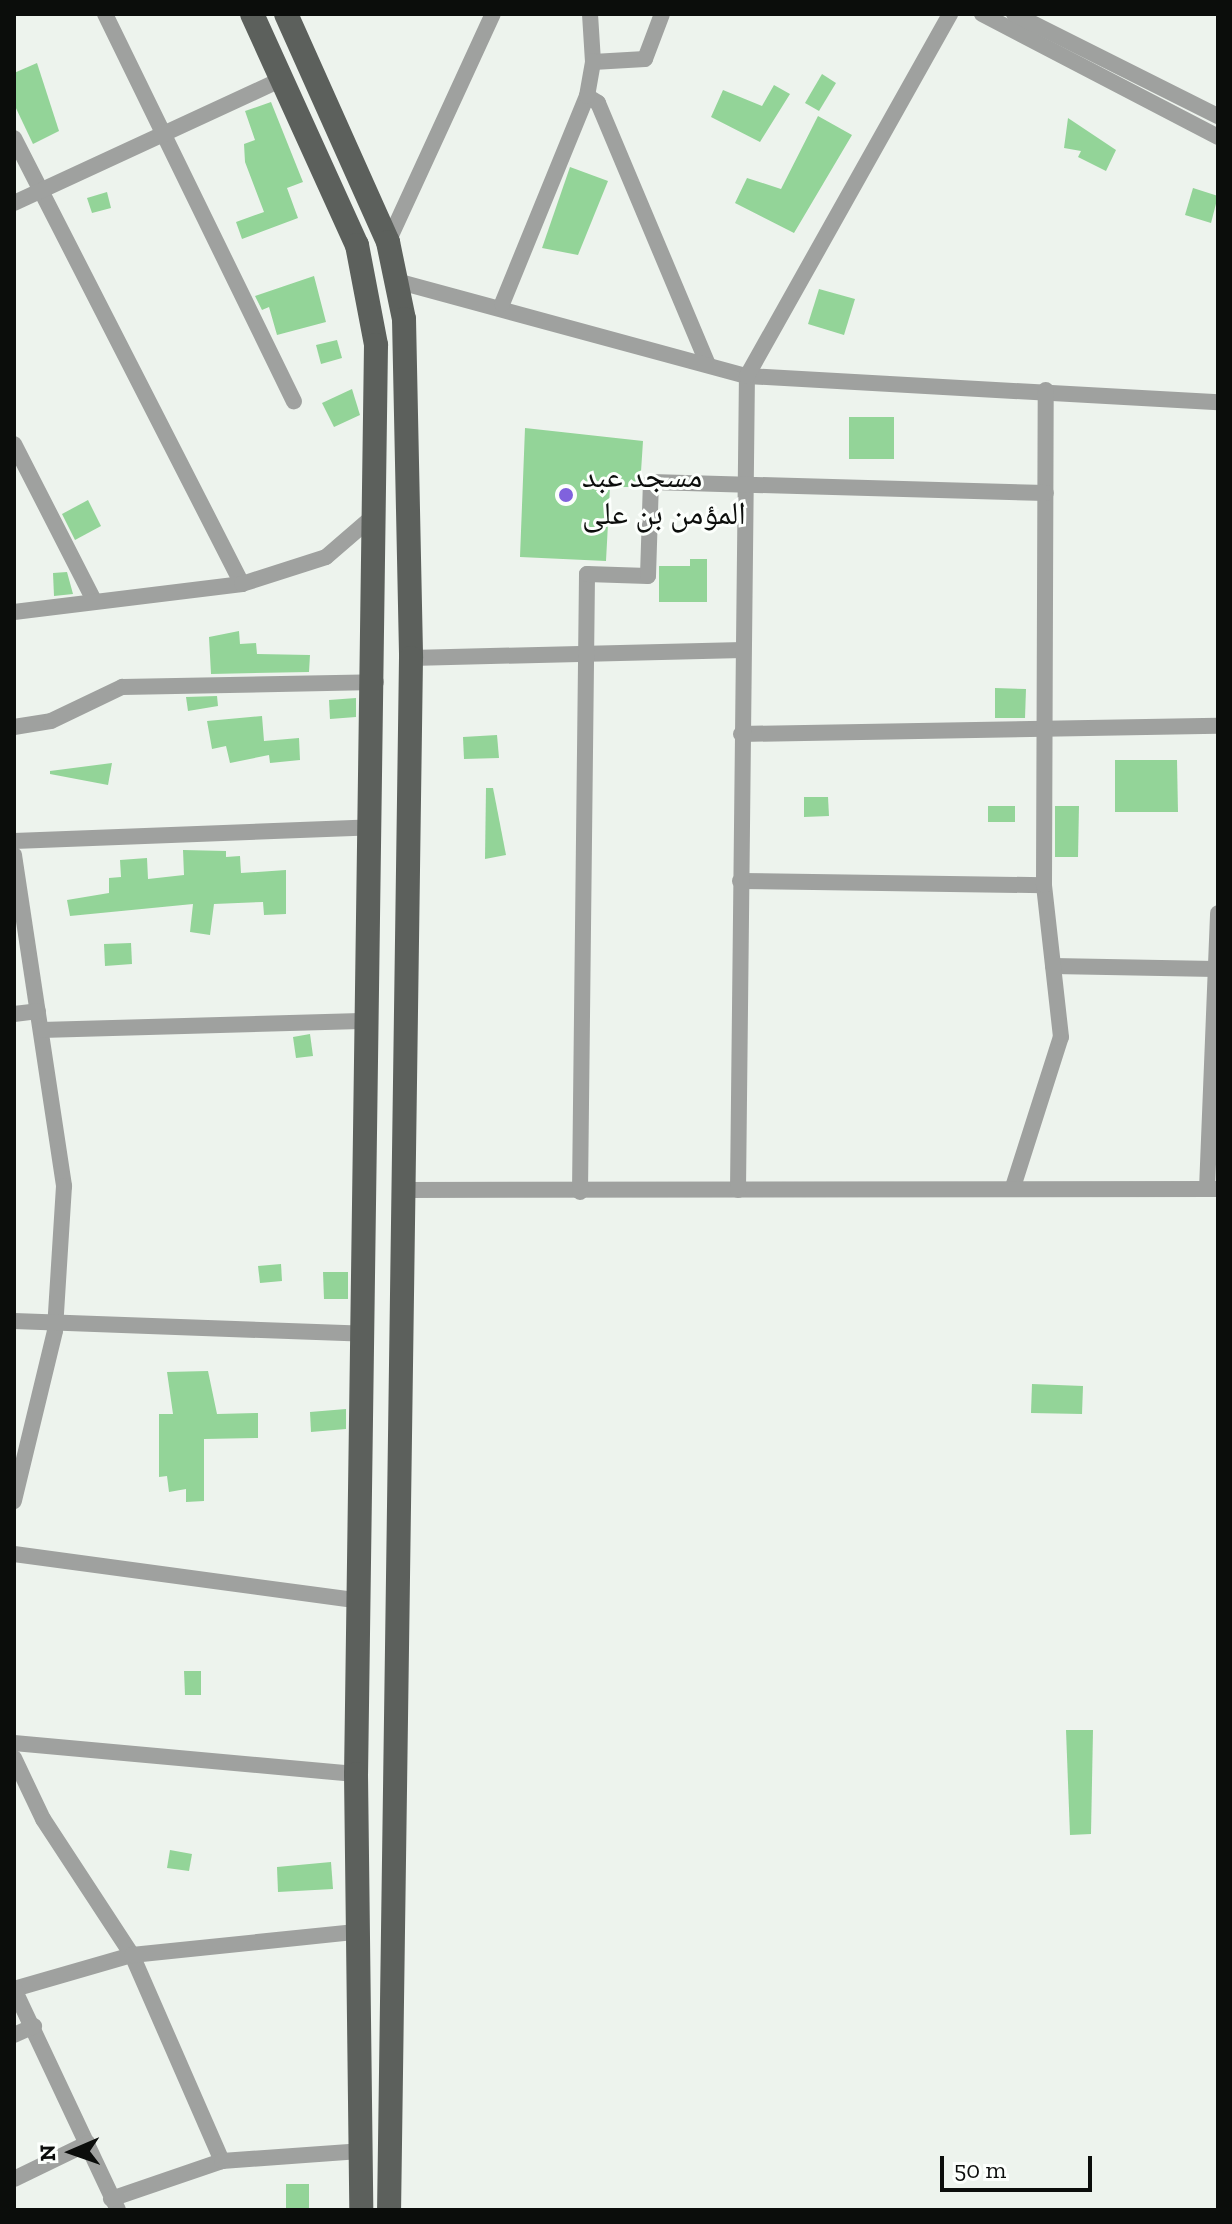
<!DOCTYPE html>
<meta charset="utf-8">
<style>
body{margin:0}
#map{position:relative;width:1232px;height:2224px;overflow:hidden;background:#edf3ed;font-family:"Zilla Slab","Noto Naskh Arabic",serif}
div>[style]{position:absolute}
.building>*{inset:0;background:#93d498}
.street>*{height:16px;margin:-8px;padding:0 8px;transform-origin:8px;border-radius:8px;background:#9fa19f}
.primary>*{height:24px;margin:-12px;padding:0 12px;transform-origin:12px;border-radius:12px;background:#5c605c}
.dots>*{width:22px;height:22px;translate:-50% -50%;box-sizing:border-box;border:4px solid #fcfffc;border-radius:50%}
span{translate:-50% -50%;white-space:nowrap;text-align:center;line-height:1.15;-webkit-text-stroke:6px #fcfffc;paint-order:stroke}
.poi-label{font-size:32px;color:#0b0d0b}
.left{translate:0 -50%;text-align:left}
.frame{position:absolute;inset:0;border:16px solid #0b0d0b;pointer-events:none}
.north{position:absolute;left:32px;top:2112px;width:80px;height:80px;-webkit-text-stroke:6px #fcfffc;paint-order:stroke;rotate:268deg;font-size:22px;font-weight:700;line-height:32px;text-align:center;color:#0b0d0b}
.north::after{content:'';display:block;margin:auto;width:28px;height:36px;background:#0b0d0b;clip-path:polygon(50% 0,100% 100%,50% 72%,0 100%)}
.scale{position:absolute;left:940px;top:2156px;width:152px;height:36px;box-sizing:border-box;border:4px solid #0b0d0b;border-top:0;padding-left:10px;font-size:24px;line-height:28px;white-space:nowrap;color:#0b0d0b;-webkit-text-stroke:6px #fcfffc;paint-order:stroke}
</style>
<div id="map">
<div class="building">
<i style="clip-path:polygon(37px 63px,59px 131px,33px 144px,14px 104px,14px 73px)"></i>
<i style="clip-path:polygon(822px 74px,836px 83px,819px 111px,805px 103px)"></i>
<i style="clip-path:polygon(774px 85px,790px 94px,760px 142px,711px 117px,723px 90px,762px 106px)"></i>
<i style="clip-path:polygon(271px 102px,303px 182px,287px 188px,298px 218px,242px 239px,236px 222px,264px 212px,245px 162px,244px 144px,255px 140px,245px 111px)"></i>
<i style="clip-path:polygon(818px 116px,852px 135px,794px 233px,735px 203px,747px 178px,781px 189px)"></i>
<i style="clip-path:polygon(1068px 118px,1116px 150px,1106px 171px,1078px 157px,1081px 151px,1064px 148px)"></i>
<i style="clip-path:polygon(570px 167px,608px 181px,578px 255px,542px 248px)"></i>
<i style="clip-path:polygon(1193px 188px,1218px 196px,1211px 223px,1185px 215px)"></i>
<i style="clip-path:polygon(107px 192px,111px 208px,92px 213px,87px 198px)"></i>
<i style="clip-path:polygon(314px 276px,326px 322px,277px 335px,269px 307px,262px 310px,255px 296px)"></i>
<i style="clip-path:polygon(819px 289px,855px 299px,844px 335px,808px 324px)"></i>
<i style="clip-path:polygon(337px 340px,342px 358px,321px 364px,316px 345px)"></i>
<i style="clip-path:polygon(352px 389px,360px 415px,334px 427px,322px 403px)"></i>
<i style="clip-path:polygon(849px 417px,894px 417px,894px 459px,849px 459px)"></i>
<i style="clip-path:polygon(525px 428px,643px 441px,640px 487px,610px 487px,606px 561px,520px 557px)"></i>
<i style="clip-path:polygon(88px 500px,101px 526px,75px 540px,62px 514px)"></i>
<i style="clip-path:polygon(690px 559px,707px 559px,707px 602px,659px 602px,659px 566px,690px 566px)"></i>
<i style="clip-path:polygon(67px 572px,73px 594px,54px 596px,53px 573px)"></i>
<i style="clip-path:polygon(239px 631px,240px 644px,256px 643px,257px 654px,310px 655px,309px 672px,211px 674px,209px 637px)"></i>
<i style="clip-path:polygon(995px 688px,1026px 689px,1025px 718px,995px 718px)"></i>
<i style="clip-path:polygon(217px 696px,218px 706px,188px 711px,186px 697px)"></i>
<i style="clip-path:polygon(356px 698px,356px 717px,330px 719px,329px 700px)"></i>
<i style="clip-path:polygon(262px 716px,264px 741px,299px 738px,300px 760px,270px 763px,269px 755px,230px 763px,226px 746px,212px 749px,207px 721px)"></i>
<i style="clip-path:polygon(497px 735px,499px 758px,464px 759px,463px 737px)"></i>
<i style="clip-path:polygon(1115px 760px,1177px 760px,1178px 812px,1115px 812px)"></i>
<i style="clip-path:polygon(112px 763px,108px 785px,50px 774px,50px 771px)"></i>
<i style="clip-path:polygon(486px 788px,493px 788px,506px 855px,485px 859px)"></i>
<i style="clip-path:polygon(804px 797px,828px 797px,829px 816px,804px 817px)"></i>
<i style="clip-path:polygon(988px 806px,1015px 806px,1015px 822px,988px 822px)"></i>
<i style="clip-path:polygon(1055px 806px,1079px 806px,1078px 857px,1055px 857px)"></i>
<i style="clip-path:polygon(183px 850px,226px 851px,226px 857px,240px 856px,241px 873px,286px 870px,286px 914px,264px 915px,263px 902px,214px 904px,210px 935px,190px 932px,193px 904px,70px 916px,67px 900px,109px 893px,109px 878px,121px 877px,120px 860px,147px 858px,148px 879px,184px 875px)"></i>
<i style="clip-path:polygon(131px 943px,132px 964px,105px 966px,104px 944px)"></i>
<i style="clip-path:polygon(310px 1034px,313px 1056px,296px 1058px,293px 1037px)"></i>
<i style="clip-path:polygon(281px 1264px,282px 1281px,260px 1283px,258px 1266px)"></i>
<i style="clip-path:polygon(323px 1272px,348px 1272px,348px 1299px,324px 1299px)"></i>
<i style="clip-path:polygon(208px 1371px,217px 1414px,258px 1413px,258px 1438px,204px 1439px,204px 1501px,186px 1502px,186px 1489px,169px 1492px,167px 1476px,159px 1477px,159px 1414px,173px 1414px,167px 1372px)"></i>
<i style="clip-path:polygon(1032px 1384px,1083px 1386px,1082px 1414px,1031px 1413px)"></i>
<i style="clip-path:polygon(346px 1409px,346px 1429px,311px 1432px,310px 1412px)"></i>
<i style="clip-path:polygon(184px 1671px,201px 1671px,201px 1695px,185px 1695px)"></i>
<i style="clip-path:polygon(1066px 1730px,1093px 1730px,1091px 1834px,1070px 1835px)"></i>
<i style="clip-path:polygon(170px 1850px,192px 1854px,189px 1871px,167px 1868px)"></i>
<i style="clip-path:polygon(331px 1862px,333px 1889px,278px 1892px,277px 1867px)"></i>
<i style="clip-path:polygon(286px 2184px,309px 2184px,309px 2210px,286px 2210px)"></i>
</div>
<div class="street">
<i style="left:105px;top:14px;width:431px;rotate:64deg"></i>
<i style="left:590px;top:14px;width:48px;rotate:86.4deg"></i>
<i style="left:593px;top:62px;width:52px;rotate:-3.3deg"></i>
<i style="left:645px;top:59px;width:48px;rotate:-69.3deg"></i>
<i style="left:982px;top:14px;width:266px;rotate:27.5deg"></i>
<i style="left:1014px;top:14px;width:228px;rotate:26.6deg"></i>
<i style="left:587px;top:96px;width:13px;rotate:32deg"></i>
<i style="left:598px;top:103px;width:284px;rotate:67.2deg"></i>
<i style="left:14px;top:138px;width:501px;rotate:62.92deg"></i>
<i style="left:14px;top:203px;width:293px;rotate:-24.8deg"></i>
<i style="left:388px;top:242px;width:251px;rotate:-65.3deg"></i>
<i style="left:400px;top:282px;width:360px;rotate:15.2deg"></i>
<i style="left:747px;top:376px;width:472px;rotate:3.2deg"></i>
<i style="left:502px;top:304px;width:225px;rotate:-67.8deg"></i>
<i style="left:587px;top:96px;width:35px;rotate:-80deg"></i>
<i style="left:14px;top:444px;width:175px;rotate:62.9deg"></i>
<i style="left:14px;top:612px;width:230px;rotate:-7deg"></i>
<i style="left:242px;top:584px;width:88px;rotate:-17.8deg"></i>
<i style="left:326px;top:557px;width:67px;rotate:-40.8deg"></i>
<i style="left:411px;top:658px;width:332px;rotate:-1.4deg"></i>
<i style="left:14px;top:727px;width:37px;rotate:-9deg"></i>
<i style="left:51px;top:721px;width:79px;rotate:-25.6deg"></i>
<i style="left:122px;top:687px;width:254px;rotate:-1.1deg"></i>
<i style="left:741px;top:734px;width:477px;rotate:-1deg"></i>
<i style="left:14px;top:841px;width:359px;rotate:-2.2deg"></i>
<i style="left:14px;top:855px;width:335px;rotate:81.4deg"></i>
<i style="left:64px;top:1186px;width:145px;rotate:93.6deg"></i>
<i style="left:55px;top:1331px;width:175px;rotate:103.6deg"></i>
<i style="left:740px;top:881px;width:304px;rotate:0.8deg"></i>
<i style="left:1053px;top:966px;width:162px;rotate:1.1deg"></i>
<i style="left:14px;top:1014px;width:24px;rotate:-7deg"></i>
<i style="left:41px;top:1030px;width:329px;rotate:-1.6deg"></i>
<i style="left:1013px;top:1187px;width:157px;rotate:-72.3deg"></i>
<i style="left:1061px;top:1037px;width:153px;rotate:-96.4deg"></i>
<i style="left:1044px;top:885px;width:495px;rotate:-89.8deg"></i>
<i style="left:1207px;top:1189px;width:276px;rotate:-87.7deg"></i>
<i style="left:403px;top:1190px;width:815px;rotate:-0.07deg"></i>
<i style="left:738px;top:1190px;width:814px;rotate:-89.37deg"></i>
<i style="left:747px;top:376px;width:415px;rotate:-60.7deg"></i>
<i style="left:580px;top:1192px;width:618px;rotate:-89.35deg"></i>
<i style="left:587px;top:574px;width:61px;rotate:1.9deg"></i>
<i style="left:648px;top:576px;width:94px;rotate:-88.2deg"></i>
<i style="left:651px;top:482px;width:395px;rotate:1.6deg"></i>
<i style="left:14px;top:1321px;width:351px;rotate:2.1deg"></i>
<i style="left:14px;top:1554px;width:349px;rotate:7.7deg"></i>
<i style="left:14px;top:1743px;width:343px;rotate:5.2deg"></i>
<i style="left:14px;top:1758px;width:68px;rotate:64.6deg"></i>
<i style="left:43px;top:1819px;width:163px;rotate:56.8deg"></i>
<i style="left:132px;top:1955px;width:225px;rotate:66.4deg"></i>
<i style="left:14px;top:1989px;width:123px;rotate:-16.1deg"></i>
<i style="left:132px;top:1955px;width:225px;rotate:-5.9deg"></i>
<i style="left:14px;top:1989px;width:244px;rotate:64.8deg"></i>
<i style="left:14px;top:2035px;width:22px;rotate:-24deg"></i>
<i style="left:14px;top:2179px;width:82px;rotate:-25.9deg"></i>
<i style="left:111px;top:2199px;width:117px;rotate:-18.9deg"></i>
<i style="left:222px;top:2161px;width:138px;rotate:-4.1deg"></i>
</div>
<div class="primary">
<i style="left:252px;top:14px;width:254px;rotate:65.6deg"></i>
<i style="left:357px;top:245px;width:102px;rotate:79.2deg"></i>
<i style="left:376px;top:345px;width:1429px;rotate:90.8deg"></i>
<i style="left:356px;top:1774px;width:436px;rotate:89.3deg"></i>
<i style="left:286px;top:14px;width:250px;rotate:65.9deg"></i>
<i style="left:388px;top:242px;width:79px;rotate:78.3deg"></i>
<i style="left:404px;top:319px;width:339px;rotate:88.8deg"></i>
<i style="left:411px;top:658px;width:1552px;rotate:90.81deg"></i>
</div>
<div class="dots">
<i style="left:566px;top:495px;background:#8062dd"></i>
</div>
<div class="poi-label">
<span class="left" style="left:582px;top:495px">مسجد عبد<br>المؤمن بن على</span>
</div>
<div class="frame"></div>
<div class="north">N</div>
<div class="scale">50 m</div>
</div>
